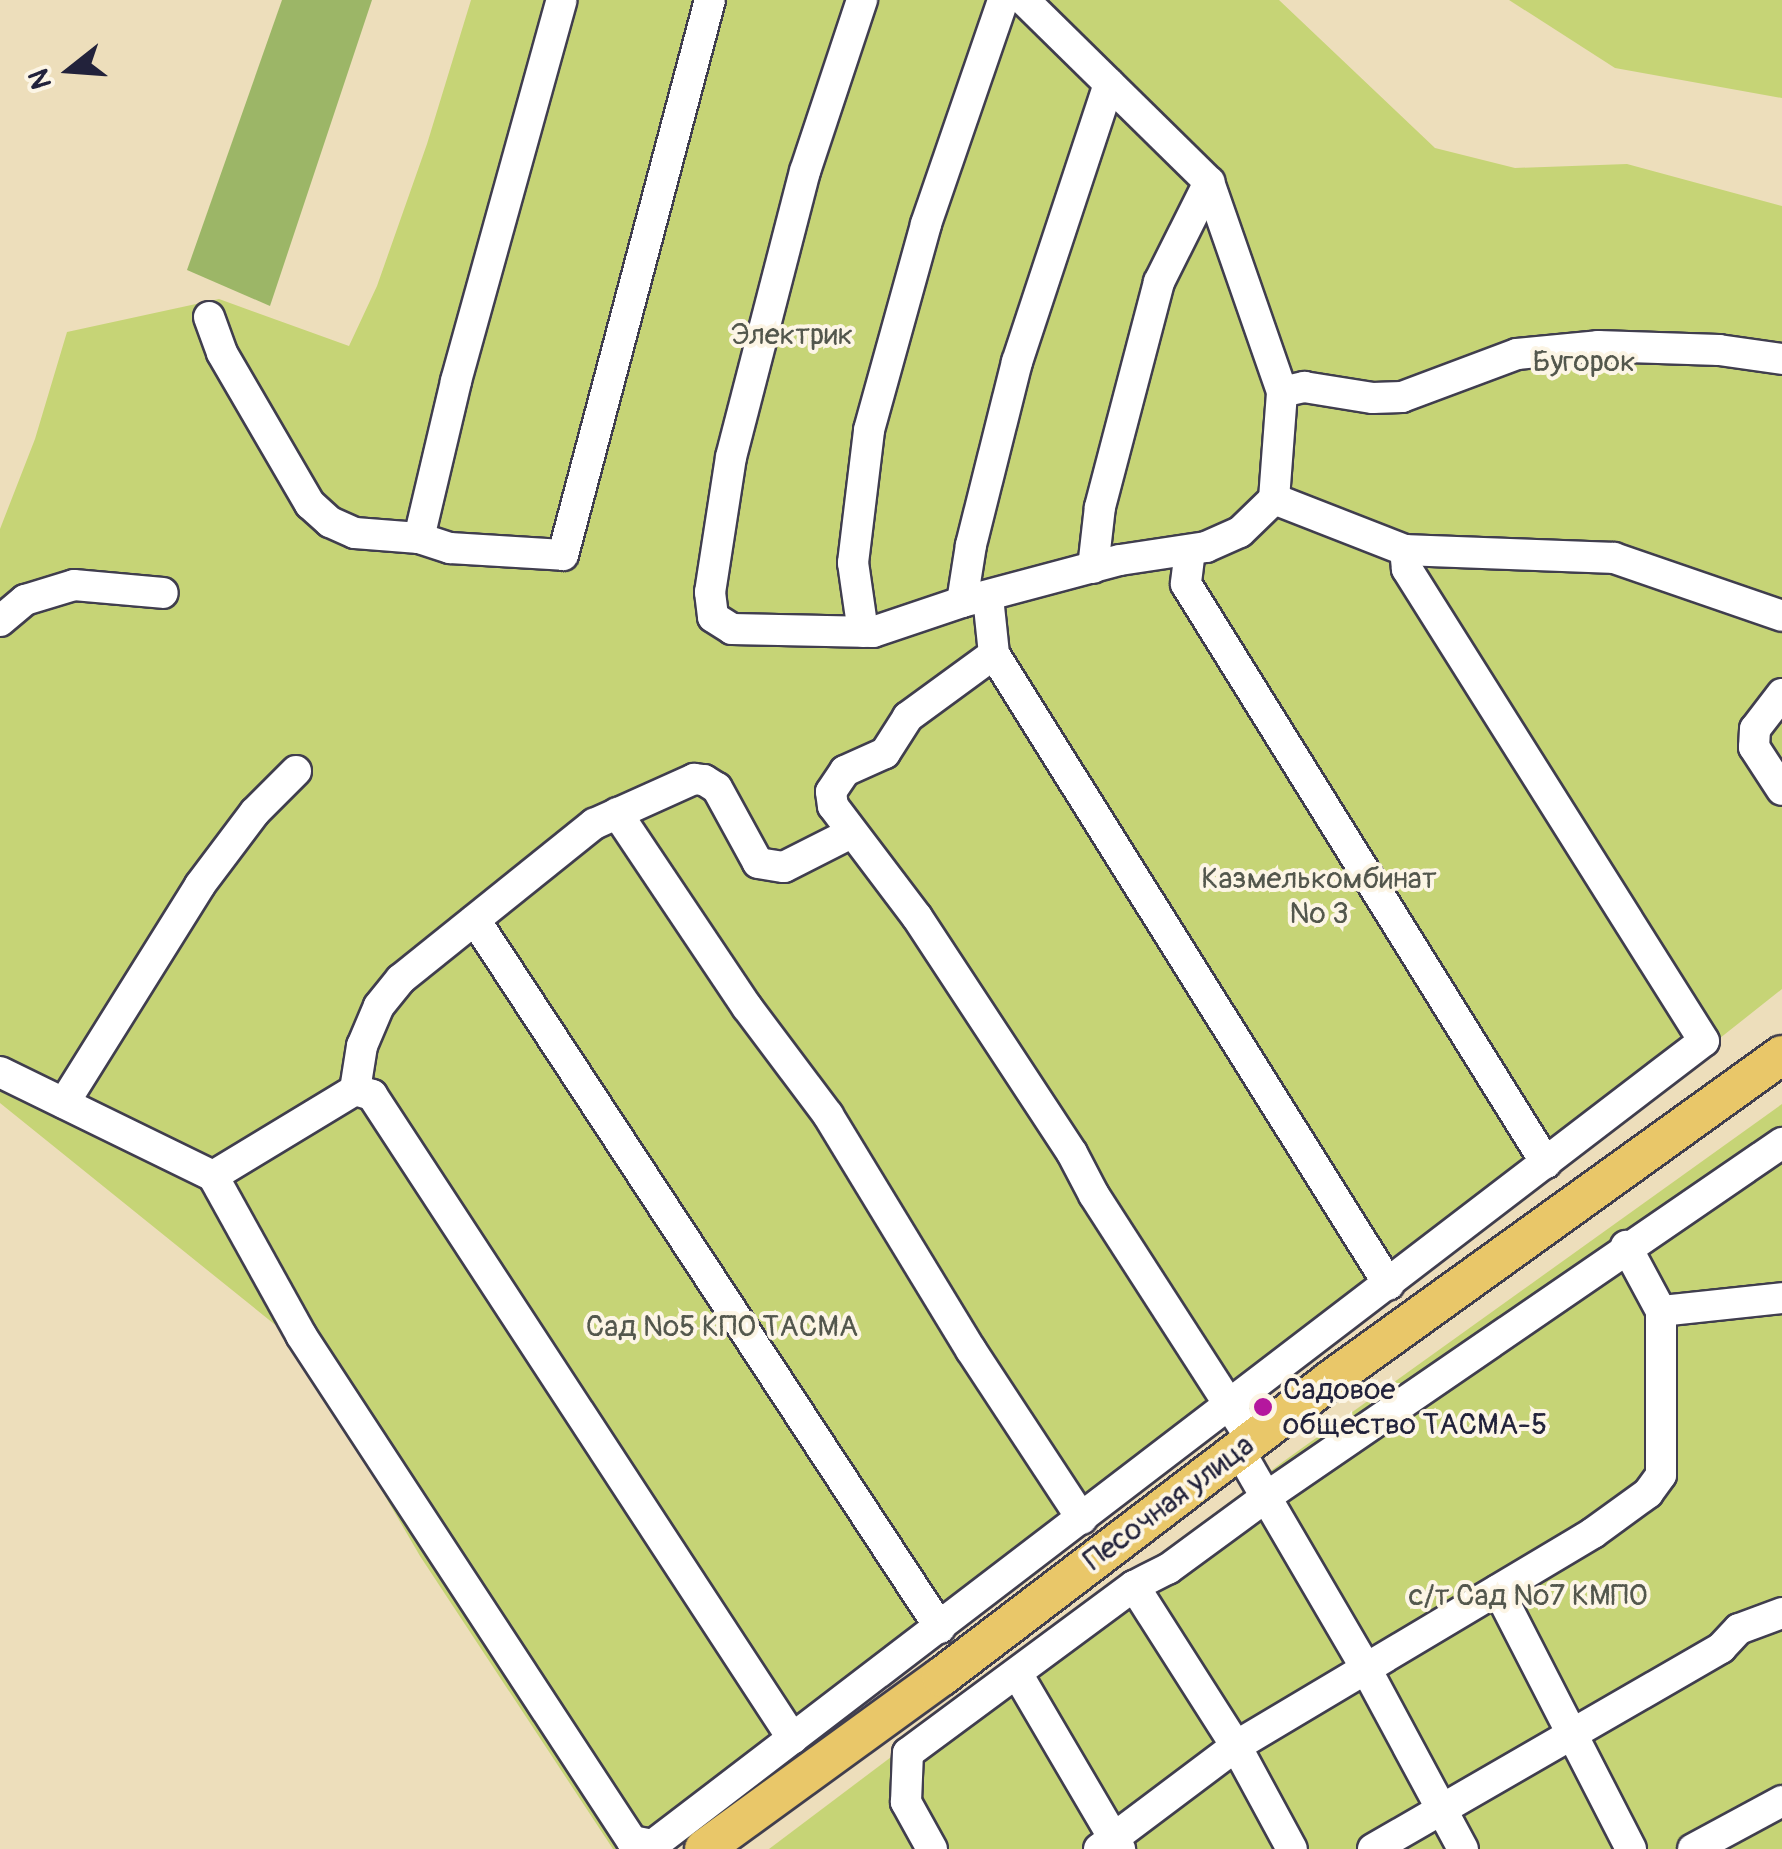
<!DOCTYPE html>
<meta charset="utf-8">
<style>
body{margin:0}
#map{position:relative;width:1782px;height:1849px;overflow:hidden;background:#eddebb;font-family:Pangolin,sans-serif}
div>[style]{position:absolute}
.green>*{inset:0;background:#c6d476}
.forest>*{inset:0;background:#9cb667}
.roads{filter:drop-shadow(2px 0 #403e4e) drop-shadow(-2px 0 #403e4e) drop-shadow(0 2px #403e4e) drop-shadow(0 -2px #403e4e)}
.minor>*{height:30px;margin:-15px;padding:0 15px;transform-origin:15px;border-radius:15px;background:#fff}
.major>*{height:38px;margin:-19px;padding:0 19px;transform-origin:19px;border-radius:19px;background:#e9c769}
.dots>*{width:28px;height:28px;translate:-50% -50%;box-sizing:border-box;border:5px solid #fcf5e5;border-radius:50%}
span{translate:-50% -50%;white-space:nowrap;text-align:center;line-height:1.15;-webkit-text-stroke:8px #fcf5e5;paint-order:stroke}
.park-label{font-size:30px;color:#53574d}
.poi-label{font-size:30px;color:#22223b}
.left{translate:0 -50%;text-align:left}
.street-label{font-size:30px;color:#22223b}
.north{position:absolute;left:20px;top:20px;width:100px;height:100px;-webkit-text-stroke:8px #fcf5e5;paint-order:stroke;rotate:253deg;font-size:28px;font-weight:700;line-height:40px;text-align:center;color:#22223b}
.north::after{content:'';display:block;margin:auto;width:35px;height:45px;background:#22223b;clip-path:polygon(50% 0,100% 100%,50% 72%,0 100%)}
</style>
<div id="map">
<div class="green">
<i style="clip-path:polygon(471px 0,1279px 0,1435px 148px,1515px 168px,1627px 164px,1782px 206px,1782px 989px,1533px 1186px,658px 1849px,613px 1849px,420px 1556px,294px 1340px,0 1103px,0 529px,35px 439px,67px 332px,219px 299px,349px 346px,377px 286px,427px 144px)"></i>
<i style="clip-path:polygon(1509px 0,1782px 0,1782px 98px,1615px 68px)"></i>
<i style="clip-path:polygon(1782px 1104px,1782px 1849px,769px 1849px,1284px 1461px)"></i>
</div>
<div class="forest">
<i style="clip-path:polygon(282px 0,372px 0,270px 306px,187px 270px)"></i>
</div>
<div class="roads">
<div class="minor">
<i style="left:862px;top:0;width:180px;rotate:108.4deg"></i>
<i style="left:805px;top:171px;width:295px;rotate:104.5deg"></i>
<i style="left:731px;top:457px;width:137px;rotate:98.8deg"></i>
<i style="left:710px;top:592px;width:25px;rotate:83deg"></i>
<i style="left:713px;top:617px;width:22px;rotate:32deg"></i>
<i style="left:732px;top:629px;width:141px;rotate:1.2deg"></i>
<i style="left:873px;top:632px;width:94px;rotate:-18.6deg"></i>
<i style="left:962px;top:602px;width:163px;rotate:-14.9deg"></i>
<i style="left:1120px;top:560px;width:87px;rotate:-8.6deg"></i>
<i style="left:1206px;top:547px;width:37px;rotate:-24deg"></i>
<i style="left:1240px;top:532px;width:47px;rotate:-44.1deg"></i>
<i style="left:1274px;top:499px;width:107px;rotate:-85.7deg"></i>
<i style="left:1024px;top:0;width:260px;rotate:44.5deg"></i>
<i style="left:1209px;top:182px;width:222px;rotate:70.8deg"></i>
<i style="left:1282px;top:392px;width:23px;rotate:-13deg"></i>
<i style="left:1304px;top:387px;width:70px;rotate:9.1deg"></i>
<i style="left:1373px;top:398px;width:29px;rotate:-2deg"></i>
<i style="left:1402px;top:397px;width:123px;rotate:-20.5deg"></i>
<i style="left:1517px;top:354px;width:81px;rotate:-5.6deg"></i>
<i style="left:1598px;top:346px;width:121px;rotate:1.9deg"></i>
<i style="left:1719px;top:350px;width:64px;rotate:8.1deg"></i>
<i style="left:209px;top:317px;width:38px;rotate:70deg"></i>
<i style="left:222px;top:353px;width:175px;rotate:59.8deg"></i>
<i style="left:310px;top:504px;width:27px;rotate:42deg"></i>
<i style="left:330px;top:522px;width:27px;rotate:24deg"></i>
<i style="left:355px;top:533px;width:64px;rotate:4.5deg"></i>
<i style="left:419px;top:538px;width:33px;rotate:18deg"></i>
<i style="left:450px;top:548px;width:113px;rotate:3.5deg"></i>
<i style="left:563px;top:555px;width:574px;rotate:-75.17deg"></i>
<i style="left:1274px;top:499px;width:141px;rotate:21.3deg"></i>
<i style="left:1405px;top:550px;width:209px;rotate:2.2deg"></i>
<i style="left:1614px;top:558px;width:178px;rotate:19deg"></i>
<i style="left:419px;top:538px;width:161px;rotate:-76.7deg"></i>
<i style="left:456px;top:381px;width:395px;rotate:-74.5deg"></i>
<i style="left:1190px;top:550px;width:34px;rotate:97deg"></i>
<i style="left:1186px;top:584px;width:682px;rotate:58.13deg"></i>
<i style="left:1093px;top:568px;width:61px;rotate:-83.5deg"></i>
<i style="left:1100px;top:507px;width:233px;rotate:-75.3deg"></i>
<i style="left:1159px;top:282px;width:112px;rotate:-63.4deg"></i>
<i style="left:988px;top:597px;width:57px;rotate:84deg"></i>
<i style="left:994px;top:654px;width:107px;rotate:143.8deg"></i>
<i style="left:908px;top:717px;width:43px;rotate:122.6deg"></i>
<i style="left:885px;top:753px;width:44px;rotate:155.8deg"></i>
<i style="left:845px;top:771px;width:25px;rotate:124deg"></i>
<i style="left:831px;top:792px;width:14px;rotate:82deg"></i>
<i style="left:833px;top:806px;width:139px;rotate:52.9deg"></i>
<i style="left:917px;top:917px;width:282px;rotate:56.7deg"></i>
<i style="left:1072px;top:1153px;width:47px;rotate:62.4deg"></i>
<i style="left:1094px;top:1195px;width:292px;rotate:57.2deg"></i>
<i style="left:962px;top:602px;width:58px;rotate:-81deg"></i>
<i style="left:971px;top:545px;width:189px;rotate:-75.9deg"></i>
<i style="left:1017px;top:362px;width:293px;rotate:-71.7deg"></i>
<i style="left:0;top:621px;width:33px;rotate:-40deg"></i>
<i style="left:25px;top:600px;width:51px;rotate:-17deg"></i>
<i style="left:74px;top:585px;width:89px;rotate:5.1deg"></i>
<i style="left:863px;top:632px;width:70px;rotate:-98.2deg"></i>
<i style="left:853px;top:563px;width:134px;rotate:-83.1deg"></i>
<i style="left:869px;top:430px;width:214px;rotate:-74.5deg"></i>
<i style="left:926px;top:224px;width:237px;rotate:-71deg"></i>
<i style="left:994px;top:654px;width:744px;rotate:57.95deg"></i>
<i style="left:1782px;top:694px;width:44px;rotate:127.6deg"></i>
<i style="left:1755px;top:729px;width:18px;rotate:93deg"></i>
<i style="left:1754px;top:747px;width:51px;rotate:56.9deg"></i>
<i style="left:617px;top:813px;width:234px;rotate:56.2deg"></i>
<i style="left:747px;top:1007px;width:135px;rotate:53.1deg"></i>
<i style="left:828px;top:1115px;width:275px;rotate:58.7deg"></i>
<i style="left:971px;top:1350px;width:202px;rotate:56.7deg"></i>
<i style="left:475px;top:920px;width:847px;rotate:56.7deg"></i>
<i style="left:0;top:1072px;width:237px;rotate:26deg"></i>
<i style="left:213px;top:1176px;width:182px;rotate:61deg"></i>
<i style="left:301px;top:1335px;width:605px;rotate:56.81deg"></i>
<i style="left:632px;top:1841px;width:21px;rotate:11deg"></i>
<i style="left:653px;top:1845px;width:1323px;rotate:-37.42deg"></i>
<i style="left:1704px;top:1041px;width:558px;rotate:-122.18deg"></i>
<i style="left:1407px;top:569px;width:19px;rotate:-96deg"></i>
<i style="left:355px;top:1090px;width:18px;rotate:16deg"></i>
<i style="left:372px;top:1095px;width:769px;rotate:56.83deg"></i>
<i style="left:64px;top:1103px;width:257px;rotate:-58deg"></i>
<i style="left:200px;top:885px;width:91px;rotate:-53deg"></i>
<i style="left:255px;top:812px;width:58px;rotate:-45deg"></i>
<i style="left:213px;top:1176px;width:166px;rotate:-31.2deg"></i>
<i style="left:355px;top:1090px;width:45px;rotate:-81deg"></i>
<i style="left:362px;top:1046px;width:43px;rotate:-67deg"></i>
<i style="left:379px;top:1006px;width:35px;rotate:-51deg"></i>
<i style="left:401px;top:979px;width:248px;rotate:-38.8deg"></i>
<i style="left:594px;top:824px;width:110px;rotate:-24.2deg"></i>
<i style="left:694px;top:779px;width:10px;rotate:6deg"></i>
<i style="left:704px;top:780px;width:15px;rotate:32deg"></i>
<i style="left:717px;top:788px;width:85px;rotate:61.3deg"></i>
<i style="left:758px;top:863px;width:26px;rotate:9deg"></i>
<i style="left:784px;top:867px;width:75px;rotate:-26.9deg"></i>
<i style="left:1661px;top:1311px;width:122px;rotate:-6.1deg"></i>
<i style="left:1134px;top:1586px;width:190px;rotate:57.5deg"></i>
<i style="left:1236px;top:1746px;width:117px;rotate:61.5deg"></i>
<i style="left:1498px;top:1590px;width:291px;rotate:62.8deg"></i>
<i style="left:1018px;top:1675px;width:202px;rotate:59.6deg"></i>
<i style="left:932px;top:1849px;width:54px;rotate:-119deg"></i>
<i style="left:906px;top:1802px;width:49px;rotate:-87.7deg"></i>
<i style="left:908px;top:1753px;width:281px;rotate:-36.5deg"></i>
<i style="left:1134px;top:1586px;width:38px;rotate:-27deg"></i>
<i style="left:1168px;top:1569px;width:122px;rotate:-36.3deg"></i>
<i style="left:1266px;top:1497px;width:54px;rotate:-119.9deg"></i>
<i style="left:1099px;top:1849px;width:171px;rotate:-36.9deg"></i>
<i style="left:1236px;top:1746px;width:416px;rotate:-30.8deg"></i>
<i style="left:1593px;top:1533px;width:68px;rotate:-36deg"></i>
<i style="left:1648px;top:1493px;width:22px;rotate:-54deg"></i>
<i style="left:1661px;top:1475px;width:164px;rotate:-90deg"></i>
<i style="left:1661px;top:1311px;width:74px;rotate:-118.3deg"></i>
<i style="left:1373px;top:1849px;width:402px;rotate:-30deg"></i>
<i style="left:1721px;top:1648px;width:26px;rotate:-47deg"></i>
<i style="left:1739px;top:1629px;width:46px;rotate:-20.4deg"></i>
<i style="left:1463px;top:1849px;width:209px;rotate:-118.3deg"></i>
<i style="left:1364px;top:1665px;width:194px;rotate:-120.3deg"></i>
<i style="left:1266px;top:1497px;width:626px;rotate:-34.45deg"></i>
<i style="left:1693px;top:1849px;width:101px;rotate:-28.3deg"></i>
</div>
<div class="major">
<i style="left:704px;top:1849px;width:293px;rotate:-36deg"></i>
<i style="left:941px;top:1677px;width:488px;rotate:-37.3deg"></i>
<i style="left:1329px;top:1381px;width:558px;rotate:-35.74deg"></i>
</div>
</div>
<div class="dots">
<i style="left:1263px;top:1407px;background:#b5179e"></i>
</div>
<div class="park-label">
<span style="left:792px;top:335px">Электрик</span>
<span style="left:1584px;top:362px">Бугорок</span>
<span style="left:1319px;top:896px">Казмелькомбинат<br>№ 3</span>
<span style="left:722px;top:1327px">Сад №5 КПО ТАСМА</span>
<span style="left:1528px;top:1596px">с/т Сад №7 КМПО</span>
</div>
<div class="poi-label">
<span class="left" style="left:1283px;top:1407px">Садовое<br>общество ТАСМА-5</span>
</div>
<div class="street-label">
<span style="left:1169px;top:1503px;rotate:-37deg">Песочная улица</span>
</div>
<div class="north">N</div>
</div>
